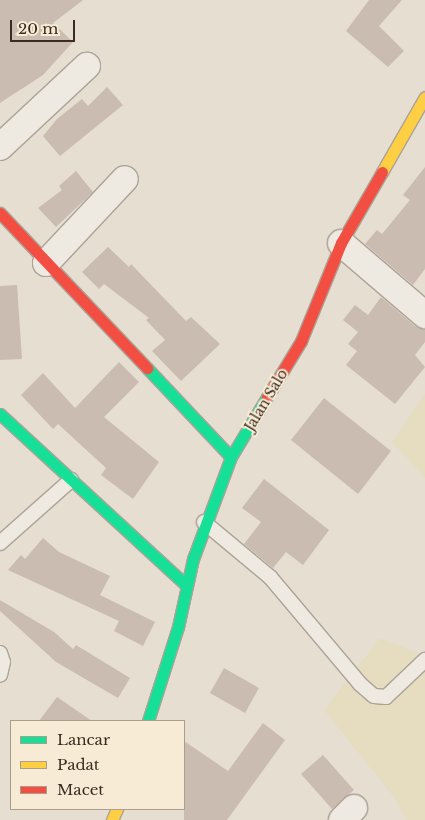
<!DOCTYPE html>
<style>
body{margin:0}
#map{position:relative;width:425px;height:820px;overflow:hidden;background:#e6ded0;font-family:"Libre Baskerville",serif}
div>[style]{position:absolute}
.farmland>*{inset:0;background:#e6dcc0}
.building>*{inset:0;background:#cabcb0}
.roads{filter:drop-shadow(1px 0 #aca398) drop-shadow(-1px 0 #aca398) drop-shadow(0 1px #aca398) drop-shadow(0 -1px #aca398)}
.lane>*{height:14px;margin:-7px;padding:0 7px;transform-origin:7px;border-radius:7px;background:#eee9e1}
.street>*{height:26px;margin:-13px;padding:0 13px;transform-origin:13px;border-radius:13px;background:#eee9e1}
.fast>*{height:11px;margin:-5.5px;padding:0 5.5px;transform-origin:5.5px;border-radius:5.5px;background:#16e098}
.slow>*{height:11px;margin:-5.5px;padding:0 5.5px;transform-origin:5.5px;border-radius:5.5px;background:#ffcf43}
.jam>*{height:11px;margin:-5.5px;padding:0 5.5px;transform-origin:5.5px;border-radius:5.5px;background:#f24e42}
span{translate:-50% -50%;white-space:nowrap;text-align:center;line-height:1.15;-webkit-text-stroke:4px #f7ebd6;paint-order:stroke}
.street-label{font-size:14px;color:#3c2b1f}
.legend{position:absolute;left:10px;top:720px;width:175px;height:90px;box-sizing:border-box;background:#f7ebd6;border:1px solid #ac9e8d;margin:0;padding:6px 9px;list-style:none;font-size:15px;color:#3c2b1f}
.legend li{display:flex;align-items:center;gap:10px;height:25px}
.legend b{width:25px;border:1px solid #ac9e8d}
.scale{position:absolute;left:10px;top:20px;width:65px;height:22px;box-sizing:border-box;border:2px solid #3c2b1f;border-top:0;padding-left:6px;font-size:15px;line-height:18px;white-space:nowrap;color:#3c2b1f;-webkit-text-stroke:4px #f7ebd6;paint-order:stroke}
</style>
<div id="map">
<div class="farmland">
<i style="clip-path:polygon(425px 394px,425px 478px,392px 442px)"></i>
<i style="clip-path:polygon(380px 638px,425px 656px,425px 820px,407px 820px,393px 796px,324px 710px)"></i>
</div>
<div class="building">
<i style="clip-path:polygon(0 0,83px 0,53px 23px,73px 42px,43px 75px,0 103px)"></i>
<i style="clip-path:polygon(369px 0,402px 0,379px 26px,404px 51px,388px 67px,346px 31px)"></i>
<i style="clip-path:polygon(107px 87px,123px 105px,60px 156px,43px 136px,57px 119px,82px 99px,88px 106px)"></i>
<i style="clip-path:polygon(425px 167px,425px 269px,413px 285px,365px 244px,377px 230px,382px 234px,410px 200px,403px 195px)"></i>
<i style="clip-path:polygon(76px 171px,93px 192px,56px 227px,38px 208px,62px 190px,59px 186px)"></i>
<i style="clip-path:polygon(108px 247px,129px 267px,131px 264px,186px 321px,191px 317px,220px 344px,181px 381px,152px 351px,165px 340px,146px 320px,149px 318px,104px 284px,99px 289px,82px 272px)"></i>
<i style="clip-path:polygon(17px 285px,22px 359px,0 360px,0 286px)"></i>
<i style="clip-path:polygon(381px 297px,415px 326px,425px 330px,425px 342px,415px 355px,425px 367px,395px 404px,346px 365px,357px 351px,348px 344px,358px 332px,343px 320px,355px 305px,368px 315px)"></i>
<i style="clip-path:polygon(119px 362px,139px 382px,104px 417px,159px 462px,133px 499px,101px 475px,106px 468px,58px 424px,53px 429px,21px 395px,43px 373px,75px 408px)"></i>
<i style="clip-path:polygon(324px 398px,391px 451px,358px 494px,291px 440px)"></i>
<i style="clip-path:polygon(264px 479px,329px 530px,303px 565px,286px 552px,273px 568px,244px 544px,261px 522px,242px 508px)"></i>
<i style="clip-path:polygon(43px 538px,59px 552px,110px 576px,100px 595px,155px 622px,143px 646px,114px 631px,119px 621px,8px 570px,21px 555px,25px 559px)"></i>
<i style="clip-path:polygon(0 600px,54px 632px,73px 649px,76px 645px,130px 678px,118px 698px,56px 662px,0 611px)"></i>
<i style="clip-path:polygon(224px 668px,259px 688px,245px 713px,210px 693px)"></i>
<i style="clip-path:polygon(57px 697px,92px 721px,39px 721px)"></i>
<i style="clip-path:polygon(263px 723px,285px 740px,227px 820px,184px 820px,184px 741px,228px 771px)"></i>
<i style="clip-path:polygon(323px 755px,354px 790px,332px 809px,301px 774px)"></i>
</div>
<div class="roads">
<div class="lane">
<i style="left:204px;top:522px;width:86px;rotate:39.8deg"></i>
<i style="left:270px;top:577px;width:140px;rotate:49.9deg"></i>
<i style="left:360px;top:684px;width:18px;rotate:41deg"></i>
<i style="left:374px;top:696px;width:12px;rotate:5deg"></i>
<i style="left:386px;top:697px;width:54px;rotate:-43.5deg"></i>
<i style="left:0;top:543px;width:95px;rotate:-41.6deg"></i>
<i style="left:0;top:653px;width:9px;rotate:72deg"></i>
<i style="left:3px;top:662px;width:13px;rotate:103deg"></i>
</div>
<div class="street">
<i style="left:0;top:147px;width:119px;rotate:-43deg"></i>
<i style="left:341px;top:243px;width:111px;rotate:40.6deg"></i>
<i style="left:46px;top:263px;width:115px;rotate:-46.8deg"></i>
<i style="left:342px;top:820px;width:17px;rotate:-45deg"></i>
</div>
<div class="fast">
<i style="left:147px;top:368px;width:122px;rotate:46.7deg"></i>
<i style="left:0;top:414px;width:254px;rotate:42.6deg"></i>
<i style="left:148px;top:721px;width:99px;rotate:-72.3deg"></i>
<i style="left:178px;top:627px;width:70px;rotate:-77.6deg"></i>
<i style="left:193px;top:559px;width:109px;rotate:-69.6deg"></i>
<i style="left:231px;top:457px;width:70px;rotate:-59deg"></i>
</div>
<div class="slow">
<i style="left:382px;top:172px;width:86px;rotate:-60.2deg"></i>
<i style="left:112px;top:820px;width:12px;rotate:-66deg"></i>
</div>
<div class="jam">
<i style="left:0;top:213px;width:214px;rotate:46.5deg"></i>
<i style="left:267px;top:397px;width:66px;rotate:-58.7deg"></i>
<i style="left:301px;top:341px;width:106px;rotate:-67.8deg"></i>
<i style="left:341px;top:243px;width:82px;rotate:-60deg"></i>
</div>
</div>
<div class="street-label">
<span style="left:266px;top:400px;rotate:-59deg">Jalan Salo</span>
</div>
<ul class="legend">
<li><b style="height:6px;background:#16e098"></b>Lancar</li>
<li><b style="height:6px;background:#ffcf43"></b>Padat</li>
<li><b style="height:6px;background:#f24e42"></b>Macet</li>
</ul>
<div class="scale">20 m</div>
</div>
